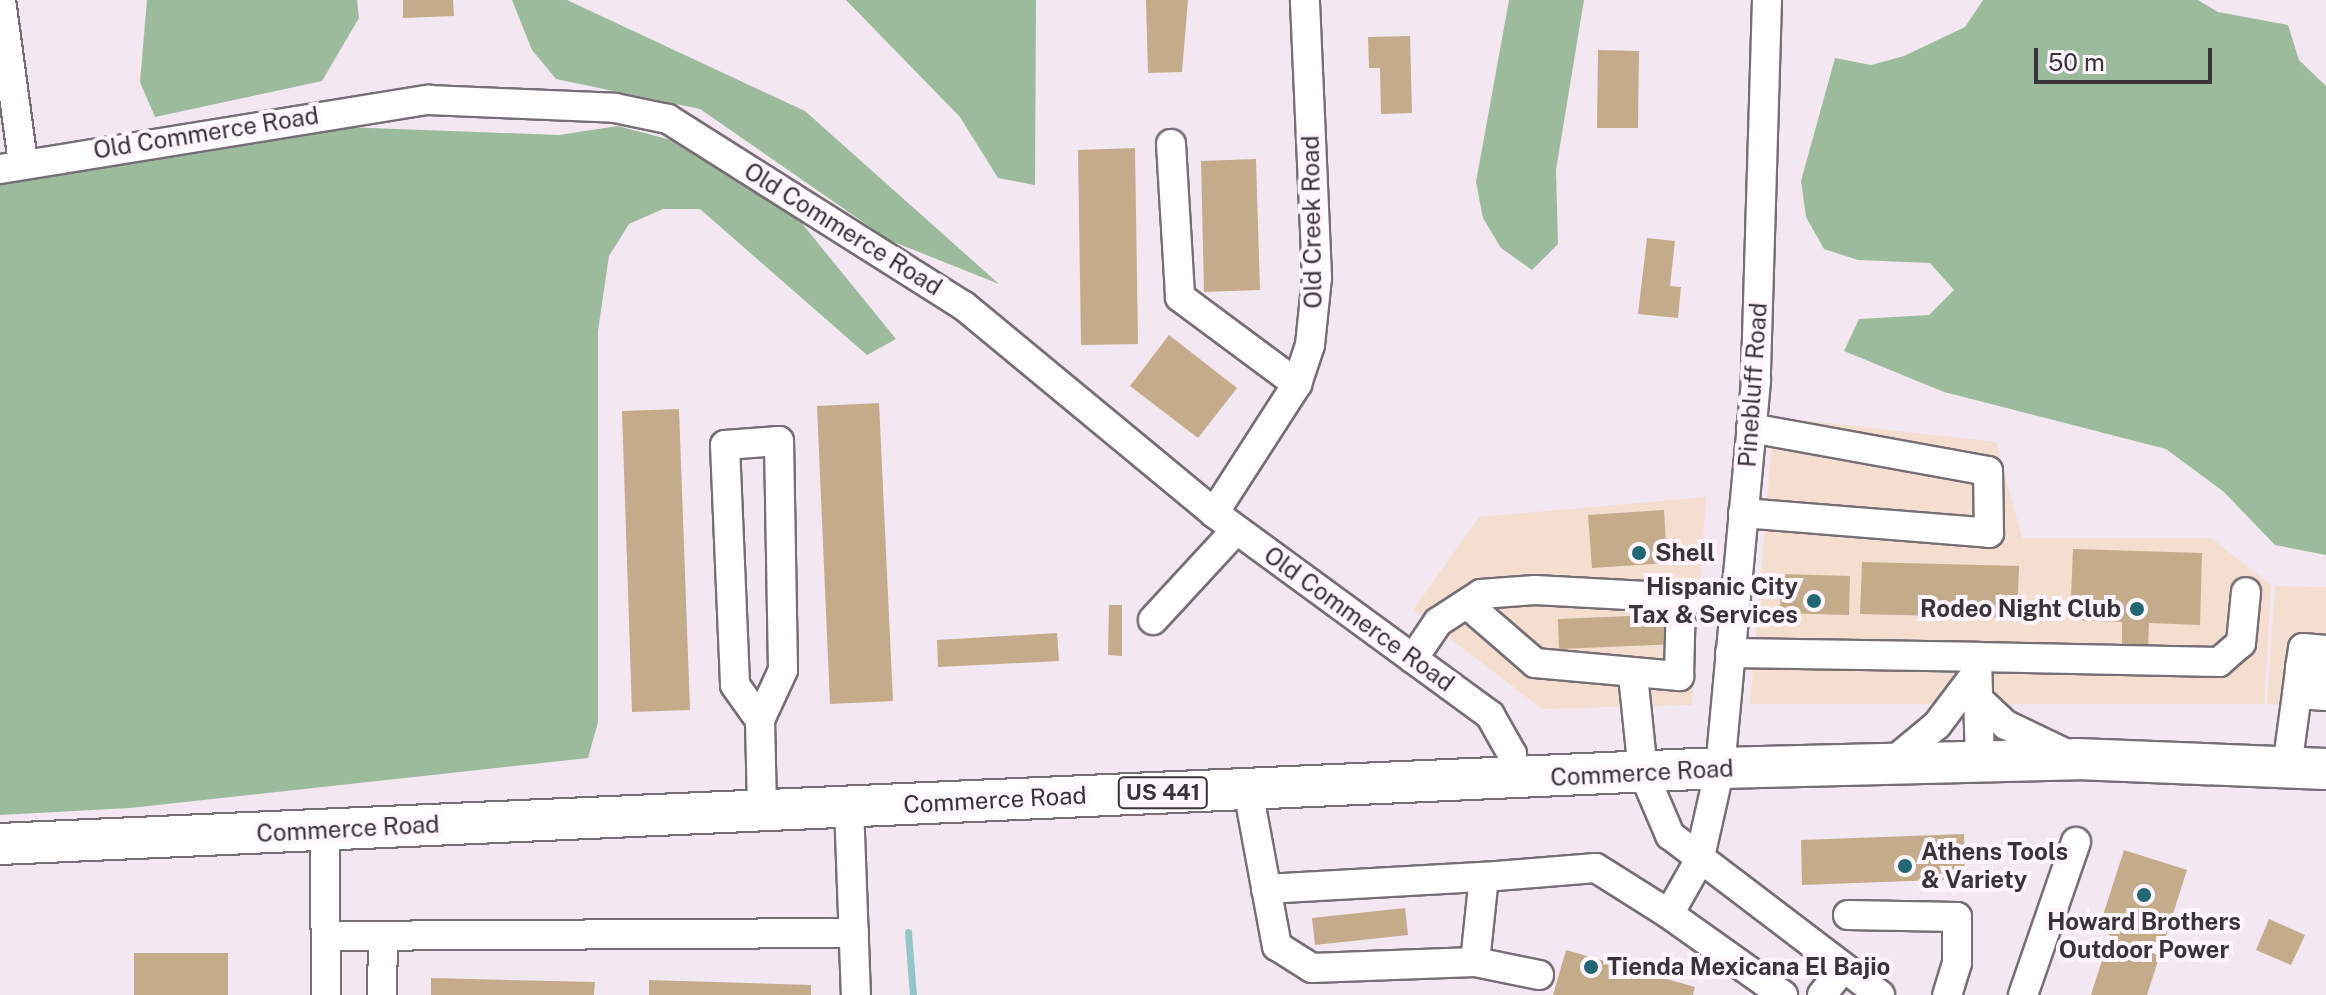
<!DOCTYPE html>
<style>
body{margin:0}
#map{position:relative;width:2326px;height:995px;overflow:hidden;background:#f3e8f2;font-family:"Public Sans",sans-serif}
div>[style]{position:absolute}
.commercial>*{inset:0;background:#f3ded0}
.forest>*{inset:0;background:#9cbb9c}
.stream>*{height:7px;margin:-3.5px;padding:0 3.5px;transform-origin:3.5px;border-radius:3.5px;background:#92c6c7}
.building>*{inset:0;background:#c4ab8a}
.roads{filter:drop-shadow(2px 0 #776e76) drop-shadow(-2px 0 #776e76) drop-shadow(0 2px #776e76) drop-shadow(0 -2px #776e76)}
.minor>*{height:28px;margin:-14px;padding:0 14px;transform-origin:14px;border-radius:14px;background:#fff}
.highway>*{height:40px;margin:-20px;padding:0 20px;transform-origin:20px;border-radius:20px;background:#fff}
.dots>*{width:22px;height:22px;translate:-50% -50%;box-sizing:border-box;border:4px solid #fff6fe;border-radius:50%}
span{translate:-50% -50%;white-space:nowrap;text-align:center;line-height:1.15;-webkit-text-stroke:8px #fff6fe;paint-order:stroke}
.shield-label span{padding:2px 6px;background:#fff6fe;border:2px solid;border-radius:6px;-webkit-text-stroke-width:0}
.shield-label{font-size:22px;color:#383438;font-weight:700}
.street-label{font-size:24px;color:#383438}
.poi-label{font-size:24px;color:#383438;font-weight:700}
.left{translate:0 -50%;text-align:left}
.right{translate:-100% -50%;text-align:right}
.scale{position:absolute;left:2034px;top:48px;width:178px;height:36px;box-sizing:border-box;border:4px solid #383438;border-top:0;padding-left:10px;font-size:24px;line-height:28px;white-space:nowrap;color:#383438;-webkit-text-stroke:6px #fff6fe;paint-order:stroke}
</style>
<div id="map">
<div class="commercial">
<i style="clip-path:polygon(1774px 417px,1996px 442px,2022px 538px,2211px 538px,2271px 585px,2264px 704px,1750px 704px)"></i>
<i style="clip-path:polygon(1706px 497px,1692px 705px,1542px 709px,1413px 610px,1479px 517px)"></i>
<i style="clip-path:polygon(2275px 586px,2326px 587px,2326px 707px,2267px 704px)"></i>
</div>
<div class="forest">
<i style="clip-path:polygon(147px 0,357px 0,359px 18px,322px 81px,155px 117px,140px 82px)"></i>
<i style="clip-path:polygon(512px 0,567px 0,805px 111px,999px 284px,889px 240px,700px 109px,556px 79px,532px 50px)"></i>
<i style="clip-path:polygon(846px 0,1036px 0,1035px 185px,998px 178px,960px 117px)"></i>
<i style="clip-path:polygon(1509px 0,1584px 0,1556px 170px,1558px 244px,1532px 270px,1501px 248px,1483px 218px,1476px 182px)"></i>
<i style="clip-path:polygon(1983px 0,2198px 0,2218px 12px,2288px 25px,2299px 60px,2326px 86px,2326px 555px,2275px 545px,2224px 492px,2166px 449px,1944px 392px,1844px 351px,1859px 319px,1929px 315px,1954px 290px,1930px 263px,1858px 260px,1824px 249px,1806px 217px,1801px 181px,1835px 58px,1871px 65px,1904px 56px,1965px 27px)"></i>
<i style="clip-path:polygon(318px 126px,559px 135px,618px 126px,720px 153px,778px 194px,896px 339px,867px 355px,700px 209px,663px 209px,629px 224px,609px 256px,598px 331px,598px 722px,588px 758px,130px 808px,0 815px,0 181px)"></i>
</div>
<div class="stream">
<i style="left:908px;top:932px;width:63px;rotate:85.5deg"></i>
</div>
<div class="building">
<i style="clip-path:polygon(403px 0,453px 0,454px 16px,403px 18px)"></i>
<i style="clip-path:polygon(1146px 0,1188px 0,1182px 72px,1148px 73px)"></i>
<i style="clip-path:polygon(1410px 36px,1412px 113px,1381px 114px,1380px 68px,1369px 68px,1368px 37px)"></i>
<i style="clip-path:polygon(1598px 50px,1639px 51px,1638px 128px,1597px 128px)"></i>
<i style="clip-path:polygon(1135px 148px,1138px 344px,1081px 345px,1078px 150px)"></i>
<i style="clip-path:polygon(1256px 159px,1260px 290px,1204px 292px,1201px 161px)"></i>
<i style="clip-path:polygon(1647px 238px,1675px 241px,1670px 286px,1681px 287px,1678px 318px,1638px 314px)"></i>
<i style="clip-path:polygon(1169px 335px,1237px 388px,1198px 438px,1130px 386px)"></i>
<i style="clip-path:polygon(879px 403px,893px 701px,830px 704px,817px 406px)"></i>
<i style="clip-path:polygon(679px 409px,690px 710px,632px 712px,622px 411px)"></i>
<i style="clip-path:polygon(1664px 510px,1667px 563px,1592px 568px,1588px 515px)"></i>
<i style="clip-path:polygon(2073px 549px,2202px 553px,2200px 625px,2149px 623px,2148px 647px,2122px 646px,2122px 622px,2070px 620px)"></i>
<i style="clip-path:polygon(1862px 562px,2019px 566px,2017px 618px,1860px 614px)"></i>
<i style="clip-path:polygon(1781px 574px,1850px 576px,1849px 615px,1780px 613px)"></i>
<i style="clip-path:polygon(1109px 605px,1122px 605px,1122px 656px,1108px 655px)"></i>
<i style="clip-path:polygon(1677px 614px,1678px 644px,1559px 649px,1558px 619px)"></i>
<i style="clip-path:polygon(1057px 633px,1059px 661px,938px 667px,937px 640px)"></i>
<i style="clip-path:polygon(1964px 834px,1965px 879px,1802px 885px,1801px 840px)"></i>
<i style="clip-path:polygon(2124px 850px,2187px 870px,2147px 995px,2091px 995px,2110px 935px,2098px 931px)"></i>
<i style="clip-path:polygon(1405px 908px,1408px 935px,1315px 945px,1312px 918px)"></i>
<i style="clip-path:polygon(2269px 919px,2305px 935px,2291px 965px,2256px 950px)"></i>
<i style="clip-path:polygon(1566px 950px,1695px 987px,1693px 995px,1553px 995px)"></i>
<i style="clip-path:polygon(134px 953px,228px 953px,228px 995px,134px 995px)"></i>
<i style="clip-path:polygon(431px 978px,595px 982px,594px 995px,431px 995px)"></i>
<i style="clip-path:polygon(649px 980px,811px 985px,811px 995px,649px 995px)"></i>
</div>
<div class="roads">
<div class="minor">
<i style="left:1px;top:0;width:164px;rotate:82.3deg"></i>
<i style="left:1767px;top:0;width:381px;rotate:91.7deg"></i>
<i style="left:1756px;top:381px;width:389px;rotate:95.3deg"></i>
<i style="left:1720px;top:768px;width:95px;rotate:102.7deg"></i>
<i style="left:1699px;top:861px;width:61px;rotate:119.5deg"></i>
<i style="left:1669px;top:914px;width:140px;rotate:35.4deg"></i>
<i style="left:1171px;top:144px;width:153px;rotate:86.6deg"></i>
<i style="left:1180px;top:297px;width:146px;rotate:36.6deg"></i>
<i style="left:0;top:169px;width:434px;rotate:-9.2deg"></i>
<i style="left:428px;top:100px;width:187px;rotate:2.4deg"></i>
<i style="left:615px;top:108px;width:54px;rotate:11.7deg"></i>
<i style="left:668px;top:119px;width:350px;rotate:32.3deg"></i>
<i style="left:964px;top:306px;width:325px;rotate:39.6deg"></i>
<i style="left:1214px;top:513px;width:342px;rotate:36.2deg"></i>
<i style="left:1490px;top:715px;width:45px;rotate:60.6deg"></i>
<i style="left:1512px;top:754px;width:26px;rotate:86deg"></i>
<i style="left:1214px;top:513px;width:153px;rotate:-57.2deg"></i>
<i style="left:1297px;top:384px;width:41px;rotate:-71.6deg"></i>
<i style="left:1310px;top:345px;width:68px;rotate:-84.1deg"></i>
<i style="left:1317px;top:277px;width:277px;rotate:-92.5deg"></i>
<i style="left:1743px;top:513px;width:247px;rotate:4.6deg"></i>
<i style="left:1989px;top:533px;width:62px;rotate:-90.9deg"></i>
<i style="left:1988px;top:471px;width:241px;rotate:-169.7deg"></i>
<i style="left:1467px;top:604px;width:90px;rotate:40.9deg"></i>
<i style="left:1535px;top:663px;width:145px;rotate:5.2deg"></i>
<i style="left:1679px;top:676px;width:78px;rotate:-88.5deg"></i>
<i style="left:1153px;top:620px;width:122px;rotate:-47.3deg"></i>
<i style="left:1730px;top:653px;width:247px;rotate:0.9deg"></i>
<i style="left:1413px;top:659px;width:45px;rotate:-56deg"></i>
<i style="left:1438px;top:622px;width:51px;rotate:-33.1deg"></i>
<i style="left:1481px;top:594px;width:54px;rotate:-4.2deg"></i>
<i style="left:1535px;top:590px;width:200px;rotate:3.1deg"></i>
<i style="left:2300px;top:668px;width:20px;rotate:-81deg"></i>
<i style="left:2303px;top:648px;width:23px;rotate:5deg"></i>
<i style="left:1633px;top:675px;width:98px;rotate:84.1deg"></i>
<i style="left:1643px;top:772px;width:69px;rotate:66.8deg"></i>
<i style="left:1670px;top:835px;width:264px;rotate:37.3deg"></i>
<i style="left:2297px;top:694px;width:26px;rotate:-83deg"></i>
<i style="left:2300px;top:668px;width:26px;rotate:4deg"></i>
<i style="left:1979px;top:700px;width:37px;rotate:43deg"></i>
<i style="left:2006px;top:725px;width:70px;rotate:25.5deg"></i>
<i style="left:760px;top:720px;width:55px;rotate:-65.3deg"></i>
<i style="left:783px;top:670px;width:229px;rotate:-91deg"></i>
<i style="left:779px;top:441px;width:54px;rotate:175.8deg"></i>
<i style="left:725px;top:445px;width:240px;rotate:87.6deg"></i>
<i style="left:735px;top:685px;width:43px;rotate:54.5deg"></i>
<i style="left:760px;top:720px;width:90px;rotate:88.7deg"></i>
<i style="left:1980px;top:761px;width:104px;rotate:-91.7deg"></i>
<i style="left:1977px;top:657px;width:242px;rotate:1.2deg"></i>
<i style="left:2219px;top:662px;width:29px;rotate:-41deg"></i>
<i style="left:2241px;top:643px;width:51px;rotate:-84.4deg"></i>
<i style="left:1891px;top:763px;width:60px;rotate:-39.6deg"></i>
<i style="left:1937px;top:725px;width:66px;rotate:-53deg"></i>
<i style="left:2287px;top:767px;width:74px;rotate:-82.2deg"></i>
<i style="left:2297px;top:694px;width:29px;rotate:4deg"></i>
<i style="left:1248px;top:790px;width:159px;rotate:79.5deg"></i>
<i style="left:1277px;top:946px;width:41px;rotate:32.2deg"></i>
<i style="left:1312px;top:968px;width:163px;rotate:-2.1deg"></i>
<i style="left:849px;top:806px;width:189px;rotate:87.9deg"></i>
<i style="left:325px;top:830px;width:165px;rotate:89.7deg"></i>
<i style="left:1266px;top:889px;width:218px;rotate:-3.2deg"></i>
<i style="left:1848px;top:915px;width:109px;rotate:1.1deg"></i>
<i style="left:1957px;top:917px;width:46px;rotate:90deg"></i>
<i style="left:1957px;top:963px;width:34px;rotate:107deg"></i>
<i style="left:326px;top:936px;width:528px;rotate:-0.33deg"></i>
<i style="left:1539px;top:975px;width:65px;rotate:-168.5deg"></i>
<i style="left:1475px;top:962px;width:85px;rotate:-84deg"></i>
<i style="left:1484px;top:877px;width:112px;rotate:-4.6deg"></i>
<i style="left:1596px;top:868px;width:86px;rotate:32.2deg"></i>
<i style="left:382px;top:995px;width:59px;rotate:-89deg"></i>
<i style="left:1822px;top:995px;width:34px;rotate:-52deg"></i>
<i style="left:2023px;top:995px;width:162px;rotate:-70.9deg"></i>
</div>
<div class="highway">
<i style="left:0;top:844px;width:1722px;rotate:-2.53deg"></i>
<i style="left:1720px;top:768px;width:357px;rotate:-1.4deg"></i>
<i style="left:2077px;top:759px;width:249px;rotate:2.3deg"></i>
</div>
</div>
<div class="dots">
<i style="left:1639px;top:553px;background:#216776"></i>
<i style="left:1814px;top:601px;background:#216776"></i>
<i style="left:2137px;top:609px;background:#216776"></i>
<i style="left:1905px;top:866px;background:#216776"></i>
<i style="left:2144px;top:895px;background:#216776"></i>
<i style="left:1591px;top:967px;background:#216776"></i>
</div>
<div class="shield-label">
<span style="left:1163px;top:793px">US 441</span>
</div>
<div class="street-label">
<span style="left:206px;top:133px;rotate:-9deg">Old Commerce Road</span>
<span style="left:1312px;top:222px;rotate:-91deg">Old Creek Road</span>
<span style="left:843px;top:229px;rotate:32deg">Old Commerce Road</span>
<span style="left:1753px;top:385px;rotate:-86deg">Pinebluff Road</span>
<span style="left:1359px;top:619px;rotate:36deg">Old Commerce Road</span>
<span style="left:1642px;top:773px;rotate:-3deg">Commerce Road</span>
<span style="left:995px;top:800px;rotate:-3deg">Commerce Road</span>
<span style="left:348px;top:829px;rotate:-3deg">Commerce Road</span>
</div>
<div class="poi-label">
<span class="left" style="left:1655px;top:553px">Shell</span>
<span class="right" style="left:1798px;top:601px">Hispanic City<br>Tax &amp; Services</span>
<span class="right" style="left:2121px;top:609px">Rodeo Night Club</span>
<span class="left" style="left:1921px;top:866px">Athens Tools<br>&amp; Variety</span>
<span style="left:2144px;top:936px">Howard Brothers<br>Outdoor Power</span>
<span class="left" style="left:1607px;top:967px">Tienda Mexicana El Bajio</span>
</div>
<div class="scale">50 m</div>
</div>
